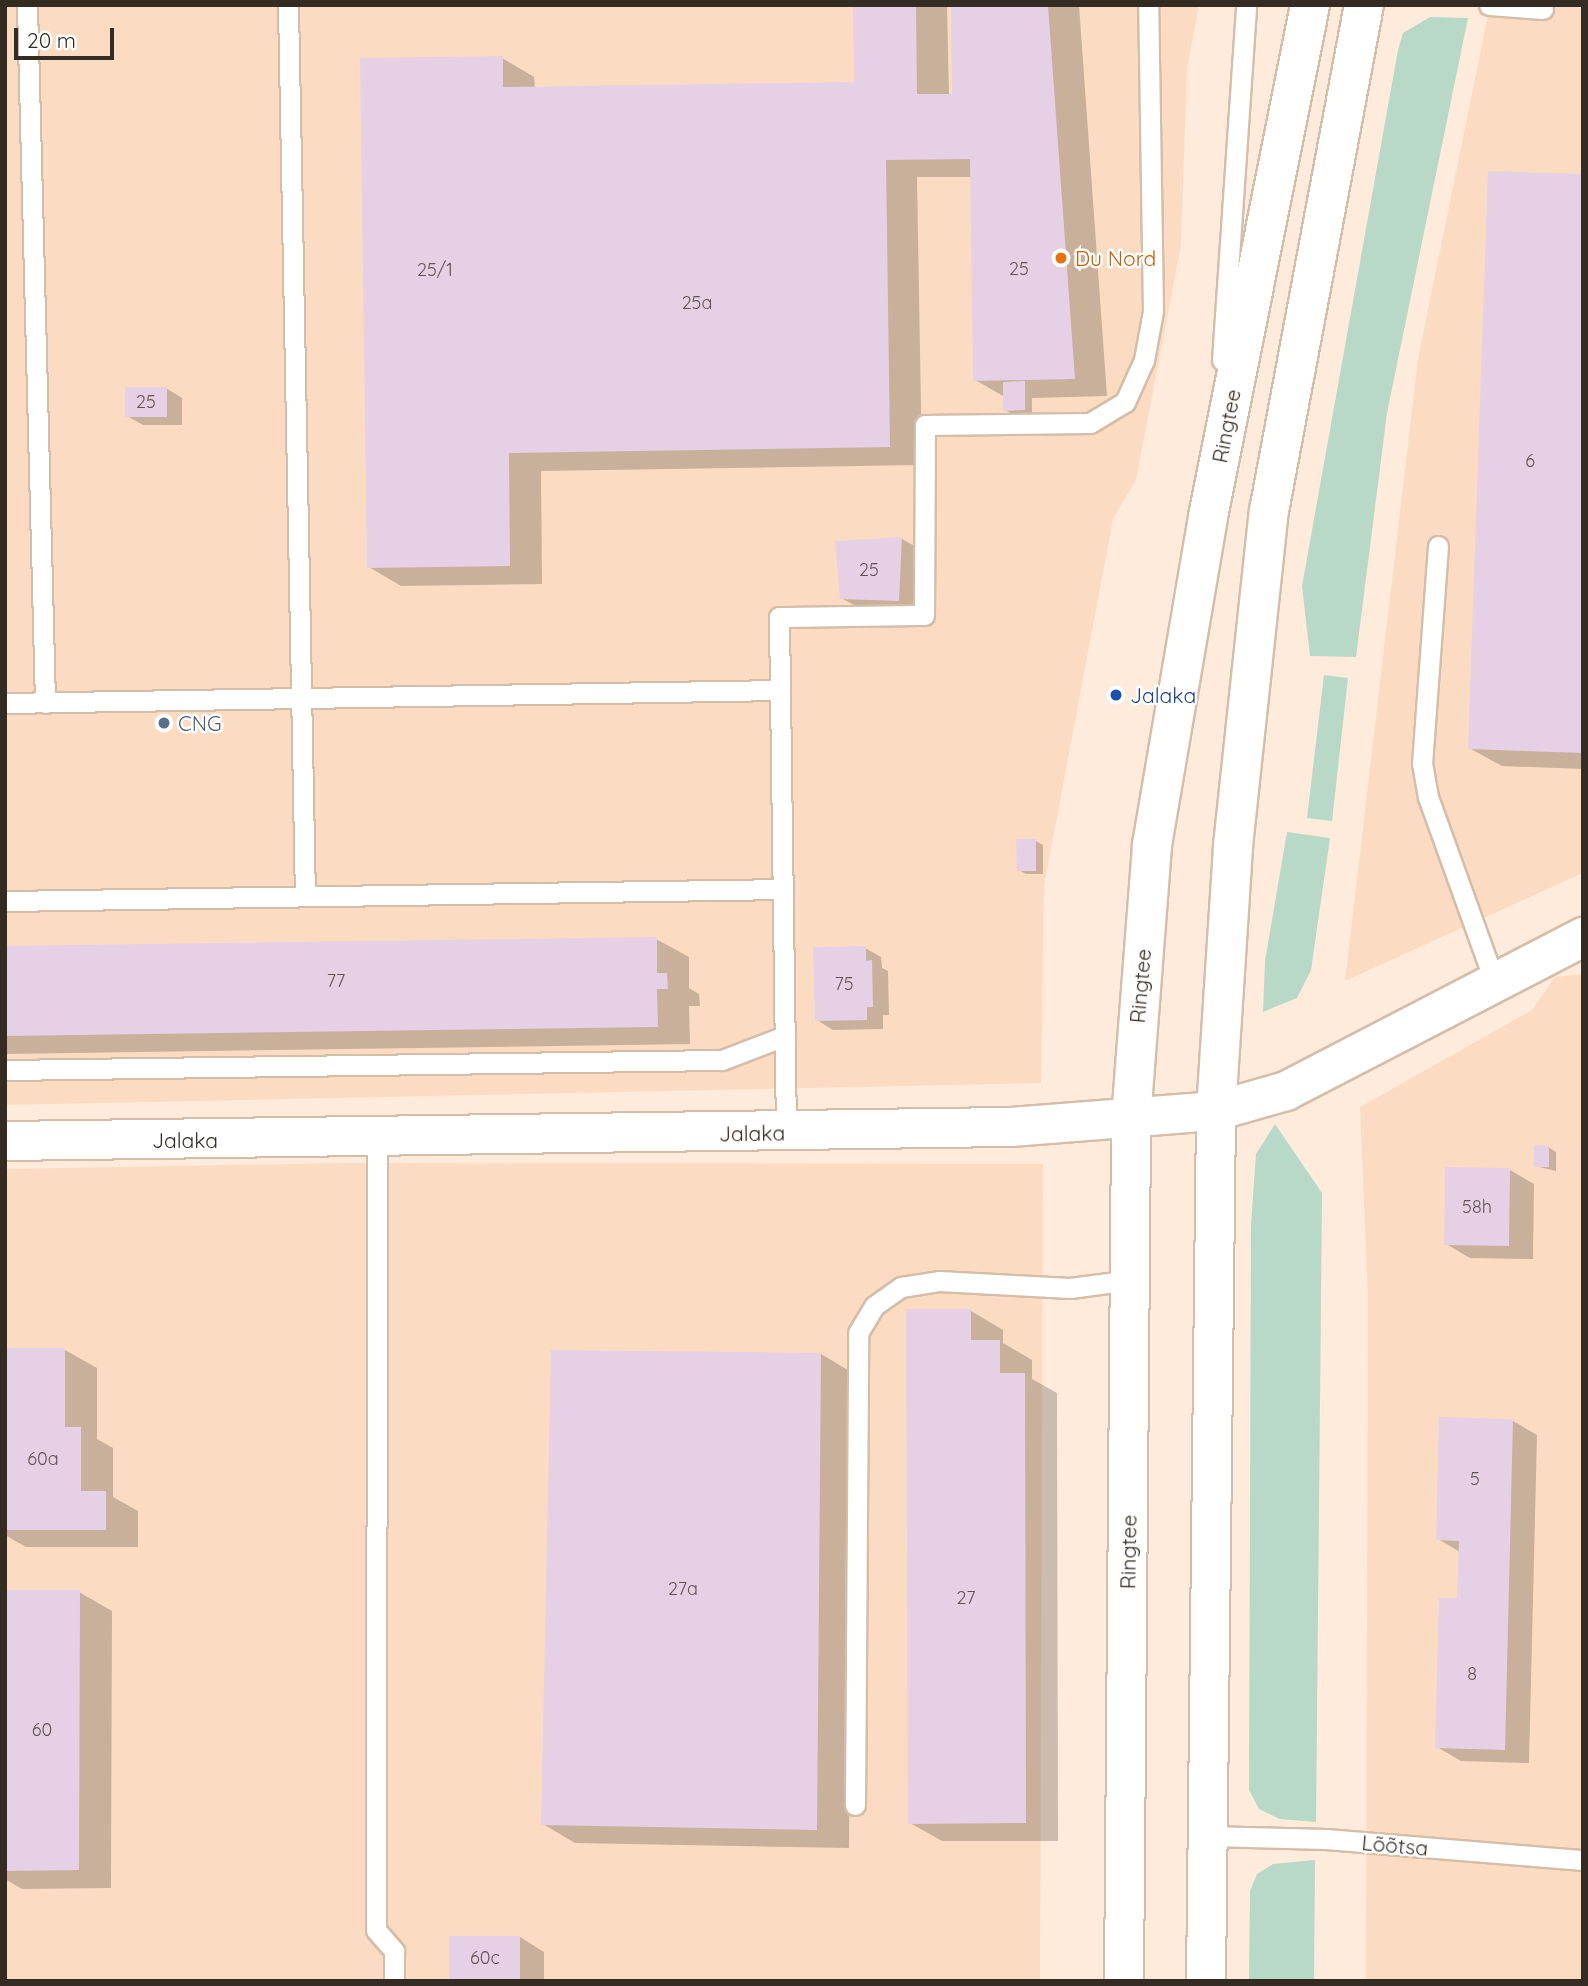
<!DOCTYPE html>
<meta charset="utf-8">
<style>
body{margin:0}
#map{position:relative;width:1588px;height:1986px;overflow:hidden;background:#ffebdb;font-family:Quicksand,sans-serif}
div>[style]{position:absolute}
.built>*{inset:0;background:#fbdcc2}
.green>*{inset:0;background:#b8d8c8}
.shadow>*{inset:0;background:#0003}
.building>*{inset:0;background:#e6d0e6}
.roads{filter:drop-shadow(2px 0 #d4bda9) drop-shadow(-2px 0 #d4bda9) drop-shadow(0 2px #d4bda9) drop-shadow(0 -2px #d4bda9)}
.lane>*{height:19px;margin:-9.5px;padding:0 9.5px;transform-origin:9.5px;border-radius:9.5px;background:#fff}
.street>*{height:38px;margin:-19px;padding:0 19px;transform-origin:19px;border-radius:19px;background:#fff}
.secondary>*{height:38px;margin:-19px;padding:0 19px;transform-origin:19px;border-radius:19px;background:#fff}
.dots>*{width:19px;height:19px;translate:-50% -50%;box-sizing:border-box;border:4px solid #fff;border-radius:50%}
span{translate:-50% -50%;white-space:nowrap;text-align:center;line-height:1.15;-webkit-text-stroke:5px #fff;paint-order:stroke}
.number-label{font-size:18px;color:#605454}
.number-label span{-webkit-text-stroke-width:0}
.food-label{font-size:21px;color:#c56008}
.left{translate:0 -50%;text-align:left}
.street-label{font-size:21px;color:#342b23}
.transit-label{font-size:21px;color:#164399}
.service-label{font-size:21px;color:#4e5e75}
.frame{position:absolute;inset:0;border:7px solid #342b23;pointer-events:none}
.scale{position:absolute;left:14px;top:28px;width:100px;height:32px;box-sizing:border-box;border:4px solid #342b23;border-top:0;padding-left:9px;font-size:21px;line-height:24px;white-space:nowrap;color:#342b23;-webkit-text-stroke:5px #fff;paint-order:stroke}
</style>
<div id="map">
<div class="built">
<i style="clip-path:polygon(5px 5px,1199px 5px,1187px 69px,1181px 245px,1136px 480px,1113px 519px,1044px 886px,1041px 1083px,5px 1105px)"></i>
<i style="clip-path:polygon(1490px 5px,1583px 5px,1583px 873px,1345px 981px,1418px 359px)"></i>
<i style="clip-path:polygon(1583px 974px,1583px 1981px,1366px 1981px,1368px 1299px,1360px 1107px,1532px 1010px,1555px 977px)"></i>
<i style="clip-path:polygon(347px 1163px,1043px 1164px,1040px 1981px,5px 1981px,5px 1169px)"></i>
</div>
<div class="green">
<i style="clip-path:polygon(1430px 17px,1468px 18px,1387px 413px,1356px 657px,1310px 656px,1302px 586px,1398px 50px,1403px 33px)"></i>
<i style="clip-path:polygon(1324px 675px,1348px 678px,1332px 821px,1307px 818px)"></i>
<i style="clip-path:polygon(1287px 832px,1330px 838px,1311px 970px,1297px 998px,1263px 1012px,1265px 961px)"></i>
<i style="clip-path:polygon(1275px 1124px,1322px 1193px,1316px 1822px,1280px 1819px,1259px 1809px,1249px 1790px,1251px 1225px,1256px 1154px)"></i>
<i style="clip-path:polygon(1315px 1860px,1314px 1981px,1249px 1981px,1250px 1891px,1257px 1874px,1273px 1864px)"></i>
</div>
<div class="shadow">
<i style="clip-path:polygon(854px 5px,947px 5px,949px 96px,954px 96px,953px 5px,1079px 5px,1107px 396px,1032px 398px,1032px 414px,1012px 414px,1005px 410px,1005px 397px,975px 380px,972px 177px,917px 177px,922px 465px,541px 471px,542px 584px,401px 586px,369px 567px,502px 58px,534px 77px,535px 89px,855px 84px)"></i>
<i style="clip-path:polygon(1583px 176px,1583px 769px,1502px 766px,1469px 748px)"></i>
<i style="clip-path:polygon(166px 388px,182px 398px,182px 425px,143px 425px,127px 416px)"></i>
<i style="clip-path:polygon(902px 539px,918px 548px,915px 610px,858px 607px,841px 598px)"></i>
<i style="clip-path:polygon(1036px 841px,1043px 845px,1043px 874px,1026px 874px,1019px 870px)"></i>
<i style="clip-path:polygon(656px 939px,689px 957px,689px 988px,699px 994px,700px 1006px,689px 1006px,690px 1044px,5px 1054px,5px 948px)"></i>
<i style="clip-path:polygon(865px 948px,881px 957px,882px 968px,888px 971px,889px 1015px,883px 1015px,883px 1029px,833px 1030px,817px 1020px)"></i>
<i style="clip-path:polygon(1548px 1147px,1556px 1152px,1556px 1171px,1535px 1166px)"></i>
<i style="clip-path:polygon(1510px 1170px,1534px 1184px,1533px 1259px,1470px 1258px,1446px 1244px)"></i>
<i style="clip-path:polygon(971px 1311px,1003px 1330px,1003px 1343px,1032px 1360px,1032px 1379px,1057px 1393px,1058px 1841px,942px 1841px,910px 1823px)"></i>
<i style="clip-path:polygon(5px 1350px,65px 1350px,97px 1368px,97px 1439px,113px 1448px,113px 1497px,138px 1511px,138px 1547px,26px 1547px,5px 1535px)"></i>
<i style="clip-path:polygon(821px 1354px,853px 1373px,849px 1848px,575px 1843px,543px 1824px)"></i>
<i style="clip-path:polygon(1513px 1421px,1537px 1435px,1529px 1763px,1461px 1761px,1437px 1747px,1459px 1600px,1460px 1552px,1438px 1539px)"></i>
<i style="clip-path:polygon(5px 1592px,79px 1592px,112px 1611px,111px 1888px,22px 1889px,5px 1879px)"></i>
<i style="clip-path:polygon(520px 1937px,544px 1952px,544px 1981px,451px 1981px)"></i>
</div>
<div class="building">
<i style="clip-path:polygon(853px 5px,916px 5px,917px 94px,952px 94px,951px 5px,1048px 5px,1075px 379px,973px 381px,970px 159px,886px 160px,890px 447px,509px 453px,510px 566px,367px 568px,360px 58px,503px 56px,503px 87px,854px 82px)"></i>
<i style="clip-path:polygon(1488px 171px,1583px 174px,1583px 753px,1468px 749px)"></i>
<i style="clip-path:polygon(1025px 381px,1025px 410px,1003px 411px,1003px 382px)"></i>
<i style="clip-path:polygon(125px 387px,167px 387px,167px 417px,125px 417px)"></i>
<i style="clip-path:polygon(902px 537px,899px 601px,840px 599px,835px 541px)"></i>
<i style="clip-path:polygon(1016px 839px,1036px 839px,1036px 871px,1017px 871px)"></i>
<i style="clip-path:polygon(657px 937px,657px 973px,667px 973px,668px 989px,657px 989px,658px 1027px,5px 1036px,5px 946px)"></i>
<i style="clip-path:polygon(866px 946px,866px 961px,872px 960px,873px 1007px,867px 1007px,867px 1020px,815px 1021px,813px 947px)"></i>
<i style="clip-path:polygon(1534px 1145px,1549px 1146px,1549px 1167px,1534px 1167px)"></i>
<i style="clip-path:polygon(1445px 1167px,1510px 1168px,1509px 1246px,1444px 1245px)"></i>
<i style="clip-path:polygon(906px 1309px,971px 1309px,971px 1340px,1000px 1340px,1000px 1373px,1025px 1373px,1026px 1823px,908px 1824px)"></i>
<i style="clip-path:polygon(5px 1348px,65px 1348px,65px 1427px,81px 1427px,81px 1491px,106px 1491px,106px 1530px,5px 1530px)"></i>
<i style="clip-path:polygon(551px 1350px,821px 1353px,817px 1830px,541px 1825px)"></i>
<i style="clip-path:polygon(1439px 1417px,1513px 1419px,1505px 1750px,1435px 1748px,1439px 1598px,1457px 1598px,1459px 1541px,1436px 1540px)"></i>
<i style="clip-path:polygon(5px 1590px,80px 1590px,79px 1870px,5px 1871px)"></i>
<i style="clip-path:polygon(449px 1936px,520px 1936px,520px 1981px,449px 1981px)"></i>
</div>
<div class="roads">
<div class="lane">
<i style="left:27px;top:5px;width:698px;rotate:88.52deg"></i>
<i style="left:288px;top:5px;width:891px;rotate:88.91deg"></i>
<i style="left:1489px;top:5px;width:54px;rotate:4.2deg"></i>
<i style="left:1222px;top:360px;width:356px;rotate:-86.1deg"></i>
<i style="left:1438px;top:546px;width:218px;rotate:94.2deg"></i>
<i style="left:1422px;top:763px;width:35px;rotate:80deg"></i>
<i style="left:1428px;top:797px;width:195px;rotate:70.2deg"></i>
<i style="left:5px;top:703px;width:775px;rotate:-0.96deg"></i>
<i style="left:5px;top:901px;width:778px;rotate:-0.88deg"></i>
<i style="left:5px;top:1070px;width:717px;rotate:-0.8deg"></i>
<i style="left:722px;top:1060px;width:67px;rotate:-20.9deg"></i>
<i style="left:786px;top:1132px;width:515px;rotate:-90.78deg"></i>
<i style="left:779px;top:617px;width:145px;rotate:-0.8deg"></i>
<i style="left:924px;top:615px;width:190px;rotate:-89.7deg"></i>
<i style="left:925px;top:425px;width:165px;rotate:-0.7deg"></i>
<i style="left:1090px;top:423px;width:41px;rotate:-31deg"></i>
<i style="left:1125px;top:402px;width:46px;rotate:-65.7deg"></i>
<i style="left:1144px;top:360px;width:50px;rotate:-79.6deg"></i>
<i style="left:1153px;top:311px;width:306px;rotate:-90.9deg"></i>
<i style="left:377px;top:1139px;width:791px;rotate:90.07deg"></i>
<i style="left:376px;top:1930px;width:28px;rotate:49deg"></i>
<i style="left:394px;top:1951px;width:30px;rotate:90deg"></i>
<i style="left:855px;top:1805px;width:472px;rotate:-89.6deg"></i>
<i style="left:858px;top:1333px;width:31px;rotate:-59deg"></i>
<i style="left:874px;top:1306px;width:33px;rotate:-35deg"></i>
<i style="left:901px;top:1287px;width:38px;rotate:-9deg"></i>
<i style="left:939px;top:1281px;width:131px;rotate:3.1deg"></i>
<i style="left:1070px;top:1288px;width:62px;rotate:-7.5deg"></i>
<i style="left:1207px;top:1836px;width:119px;rotate:1.4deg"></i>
<i style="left:1326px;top:1839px;width:258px;rotate:4.7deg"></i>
</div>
<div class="street">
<i style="left:5px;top:1141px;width:1006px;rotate:-0.8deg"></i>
<i style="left:1011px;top:1127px;width:206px;rotate:-4.5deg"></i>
<i style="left:1216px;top:1111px;width:73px;rotate:-15.9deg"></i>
<i style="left:1286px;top:1091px;width:335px;rotate:-27.4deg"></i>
</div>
<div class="secondary">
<i style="left:1124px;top:1981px;width:862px;rotate:-89.53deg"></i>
<i style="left:1131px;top:1119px;width:275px;rotate:-85.6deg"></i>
<i style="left:1152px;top:845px;width:333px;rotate:-80.3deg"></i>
<i style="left:1208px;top:517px;width:522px;rotate:-78.73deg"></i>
<i style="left:1206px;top:1981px;width:870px;rotate:-89.34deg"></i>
<i style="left:1216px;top:1111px;width:266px;rotate:-86.3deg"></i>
<i style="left:1233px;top:846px;width:337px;rotate:-83.9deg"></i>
<i style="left:1269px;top:511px;width:515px;rotate:-79.37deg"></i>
</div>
</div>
<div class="dots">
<i style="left:1061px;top:258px;background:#e8710a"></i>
<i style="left:1116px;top:695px;background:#1a4fb4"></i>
<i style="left:164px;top:723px;background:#5c6f8a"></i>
</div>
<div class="number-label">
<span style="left:1019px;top:269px">25</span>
<span style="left:435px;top:270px">25/1</span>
<span style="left:697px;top:303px">25a</span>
<span style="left:146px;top:402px">25</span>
<span style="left:1530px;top:461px">6</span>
<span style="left:869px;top:570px">25</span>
<span style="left:336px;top:981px">77</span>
<span style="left:844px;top:984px">75</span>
<span style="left:1477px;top:1207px">58h</span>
<span style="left:43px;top:1459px">60a</span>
<span style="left:1475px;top:1479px">5</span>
<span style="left:683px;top:1589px">27a</span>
<span style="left:966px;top:1598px">27</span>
<span style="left:1472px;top:1674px">8</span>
<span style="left:42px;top:1730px">60</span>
<span style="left:485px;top:1958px">60c</span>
</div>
<div class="food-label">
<span class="left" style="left:1075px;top:258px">Du Nord</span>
</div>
<div class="street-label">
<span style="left:1226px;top:426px;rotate:-79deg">Ringtee</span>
<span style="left:1140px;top:986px;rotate:-85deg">Ringtee</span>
<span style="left:752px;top:1133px;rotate:-1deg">Jalaka</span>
<span style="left:185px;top:1140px">Jalaka</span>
<span style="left:1128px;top:1552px;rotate:-89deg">Ringtee</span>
<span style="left:1395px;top:1845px;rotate:5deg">Lõõtsa</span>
</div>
<div class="transit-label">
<span class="left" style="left:1130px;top:695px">Jalaka</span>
</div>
<div class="service-label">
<span class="left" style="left:178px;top:723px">CNG</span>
</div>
<div class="frame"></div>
<div class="scale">20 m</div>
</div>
